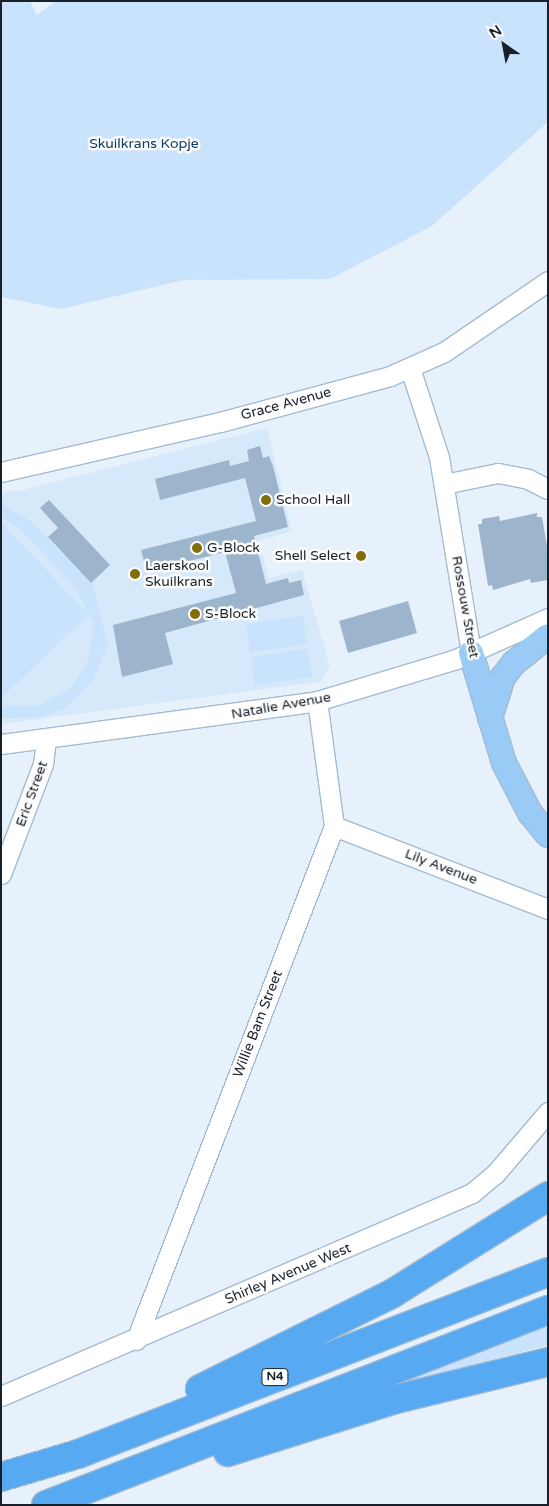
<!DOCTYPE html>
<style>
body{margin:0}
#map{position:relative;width:549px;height:1506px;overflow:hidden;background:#e7f1fb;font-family:"Varela Round",sans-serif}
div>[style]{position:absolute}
.built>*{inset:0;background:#d6e9fb}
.green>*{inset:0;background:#cae3fc}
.building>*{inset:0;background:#9db5cc}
.roads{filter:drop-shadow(1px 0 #a3bbd2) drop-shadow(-1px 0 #a3bbd2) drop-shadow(0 1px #a3bbd2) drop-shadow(0 -1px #a3bbd2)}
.minor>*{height:19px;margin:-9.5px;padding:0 9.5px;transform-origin:9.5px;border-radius:9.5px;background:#fff}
.major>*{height:24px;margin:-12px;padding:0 12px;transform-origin:12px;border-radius:12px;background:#9acbf7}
.highway>*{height:28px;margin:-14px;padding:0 14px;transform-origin:14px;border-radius:14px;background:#57a9f1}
.dots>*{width:14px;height:14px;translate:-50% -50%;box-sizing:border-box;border:2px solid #fdfdfd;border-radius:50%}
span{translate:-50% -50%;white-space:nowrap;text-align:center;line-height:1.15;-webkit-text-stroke:5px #fdfdfd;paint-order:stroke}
.shield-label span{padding:1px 4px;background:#fdfdfd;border:1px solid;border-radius:4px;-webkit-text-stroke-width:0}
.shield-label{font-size:12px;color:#18212a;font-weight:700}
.park-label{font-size:14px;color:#0e3c62}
.street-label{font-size:14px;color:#18212a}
.poi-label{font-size:14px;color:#18212a}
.left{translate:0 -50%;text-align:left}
.right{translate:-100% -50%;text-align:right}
.frame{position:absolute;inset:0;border:2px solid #18212a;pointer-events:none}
.north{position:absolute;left:479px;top:20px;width:50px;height:50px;-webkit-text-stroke:4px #fdfdfd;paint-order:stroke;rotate:327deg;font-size:14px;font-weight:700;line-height:20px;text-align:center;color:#18212a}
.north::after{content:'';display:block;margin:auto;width:18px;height:22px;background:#18212a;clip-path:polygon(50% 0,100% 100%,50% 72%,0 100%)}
</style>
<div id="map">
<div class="built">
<i style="clip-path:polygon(267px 428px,292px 531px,259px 541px,269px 578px,302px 570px,330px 666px,319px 682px,1px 724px,1px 492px,23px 490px)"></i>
</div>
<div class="green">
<i style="clip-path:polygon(1px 1px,30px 1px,37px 15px,56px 1px,548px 1px,548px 122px,432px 226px,330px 279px,184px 280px,61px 309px,1px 297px)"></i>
<i style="clip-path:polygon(1px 503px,32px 522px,93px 586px,108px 644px,93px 682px,64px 709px,42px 717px,1px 718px,1px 705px,37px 706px,71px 688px,89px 659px,93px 623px,76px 589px,21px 530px,1px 517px)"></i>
<i style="clip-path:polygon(1px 522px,89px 615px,1px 698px)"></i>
<i style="clip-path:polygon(303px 616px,307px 644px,250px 653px,246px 624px)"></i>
<i style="clip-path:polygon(308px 648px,312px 677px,255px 685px,251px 657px)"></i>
<i style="clip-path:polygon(548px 1325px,548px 1345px,394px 1386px,431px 1371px)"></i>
</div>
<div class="building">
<i style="clip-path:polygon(260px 446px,263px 458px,269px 456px,273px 466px,288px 527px,254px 536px,266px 584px,288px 578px,289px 583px,301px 580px,304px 595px,165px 633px,173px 664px,122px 677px,113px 625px,236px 593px,225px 552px,147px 572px,141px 550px,256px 521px,245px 478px,160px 500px,155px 479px,229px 460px,230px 466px,249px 461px,247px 450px)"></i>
<i style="clip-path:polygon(49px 500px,110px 565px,91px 583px,48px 537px,58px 528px,40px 508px)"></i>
<i style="clip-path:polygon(537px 513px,537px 517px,542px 517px,548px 552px,548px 580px,531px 583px,530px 579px,493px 590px,492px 585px,488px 586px,478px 524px,482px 524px,482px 519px,499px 516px,500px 521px)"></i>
<i style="clip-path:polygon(408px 601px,417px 633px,348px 653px,339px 621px)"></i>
</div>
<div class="roads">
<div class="minor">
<i style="left:410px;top:368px;width:94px;rotate:72deg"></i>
<i style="left:439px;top:457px;width:199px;rotate:80.7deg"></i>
<i style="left:1px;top:472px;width:225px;rotate:-12.9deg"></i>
<i style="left:220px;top:422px;width:176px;rotate:-15.1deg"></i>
<i style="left:390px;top:376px;width:59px;rotate:-24deg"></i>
<i style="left:444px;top:352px;width:126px;rotate:-34.3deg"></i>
<i style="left:444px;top:484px;width:55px;rotate:-11.5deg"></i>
<i style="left:498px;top:473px;width:31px;rotate:11deg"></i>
<i style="left:528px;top:479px;width:22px;rotate:27deg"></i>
<i style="left:1px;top:744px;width:319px;rotate:-7.7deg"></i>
<i style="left:317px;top:701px;width:145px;rotate:-16.8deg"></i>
<i style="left:456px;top:659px;width:101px;rotate:-24deg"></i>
<i style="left:334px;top:826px;width:230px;rotate:21.2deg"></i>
<i style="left:1px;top:874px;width:118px;rotate:-69.1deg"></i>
<i style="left:43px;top:764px;width:24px;rotate:-83deg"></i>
<i style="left:136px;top:1340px;width:551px;rotate:-68.93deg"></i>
<i style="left:334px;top:826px;width:126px;rotate:-97.7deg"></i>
<i style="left:1px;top:1396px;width:513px;rotate:-23.32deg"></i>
<i style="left:472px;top:1193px;width:30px;rotate:-40deg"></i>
<i style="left:495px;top:1174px;width:82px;rotate:-49.5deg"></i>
</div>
<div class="major">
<i style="left:471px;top:653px;width:115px;rotate:73.3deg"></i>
<i style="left:504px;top:763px;width:56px;rotate:62.5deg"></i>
<i style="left:530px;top:813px;width:28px;rotate:51deg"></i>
<i style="left:490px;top:718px;width:43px;rotate:-72.4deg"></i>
<i style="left:503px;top:677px;width:18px;rotate:-52deg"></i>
<i style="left:514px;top:663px;width:43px;rotate:-38.5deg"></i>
</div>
<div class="highway">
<i style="left:200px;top:1389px;width:216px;rotate:-26.4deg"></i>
<i style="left:393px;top:1293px;width:183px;rotate:-32deg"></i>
<i style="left:228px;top:1452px;width:176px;rotate:-17.5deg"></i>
<i style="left:396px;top:1399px;width:156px;rotate:-13.7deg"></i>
<i style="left:1px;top:1477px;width:80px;rotate:-16.6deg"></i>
<i style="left:78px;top:1454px;width:504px;rotate:-21.17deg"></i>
<i style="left:46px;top:1505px;width:539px;rotate:-21.23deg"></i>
</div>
</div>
<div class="dots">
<i style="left:266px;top:500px;background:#7f6e0a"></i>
<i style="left:197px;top:548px;background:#7f6e0a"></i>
<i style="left:361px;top:556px;background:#7f6e0a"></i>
<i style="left:135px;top:574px;background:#7f6e0a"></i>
<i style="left:195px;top:614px;background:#7f6e0a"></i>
</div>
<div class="shield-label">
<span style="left:275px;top:1377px">N4</span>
</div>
<div class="park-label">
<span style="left:144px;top:144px">Skuilkrans Kopje</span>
</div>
<div class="street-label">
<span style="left:286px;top:404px;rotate:-15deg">Grace Avenue</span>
<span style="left:465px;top:607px;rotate:80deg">Rossouw Street</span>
<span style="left:281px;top:706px;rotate:-10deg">Natalie Avenue</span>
<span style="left:32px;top:794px;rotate:-70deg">Eric Street</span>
<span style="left:441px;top:867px;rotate:21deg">Lily Avenue</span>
<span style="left:258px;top:1024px;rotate:-69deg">Willie Bam Street</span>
<span style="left:288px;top:1274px;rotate:-23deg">Shirley Avenue West</span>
</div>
<div class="poi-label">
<span class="left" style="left:276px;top:500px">School Hall</span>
<span class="left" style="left:207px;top:548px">G-Block</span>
<span class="right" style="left:351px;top:556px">Shell Select</span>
<span class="left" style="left:145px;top:574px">Laerskool<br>Skuilkrans</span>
<span class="left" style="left:205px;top:614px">S-Block</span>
</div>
<div class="frame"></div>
<div class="north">N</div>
</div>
